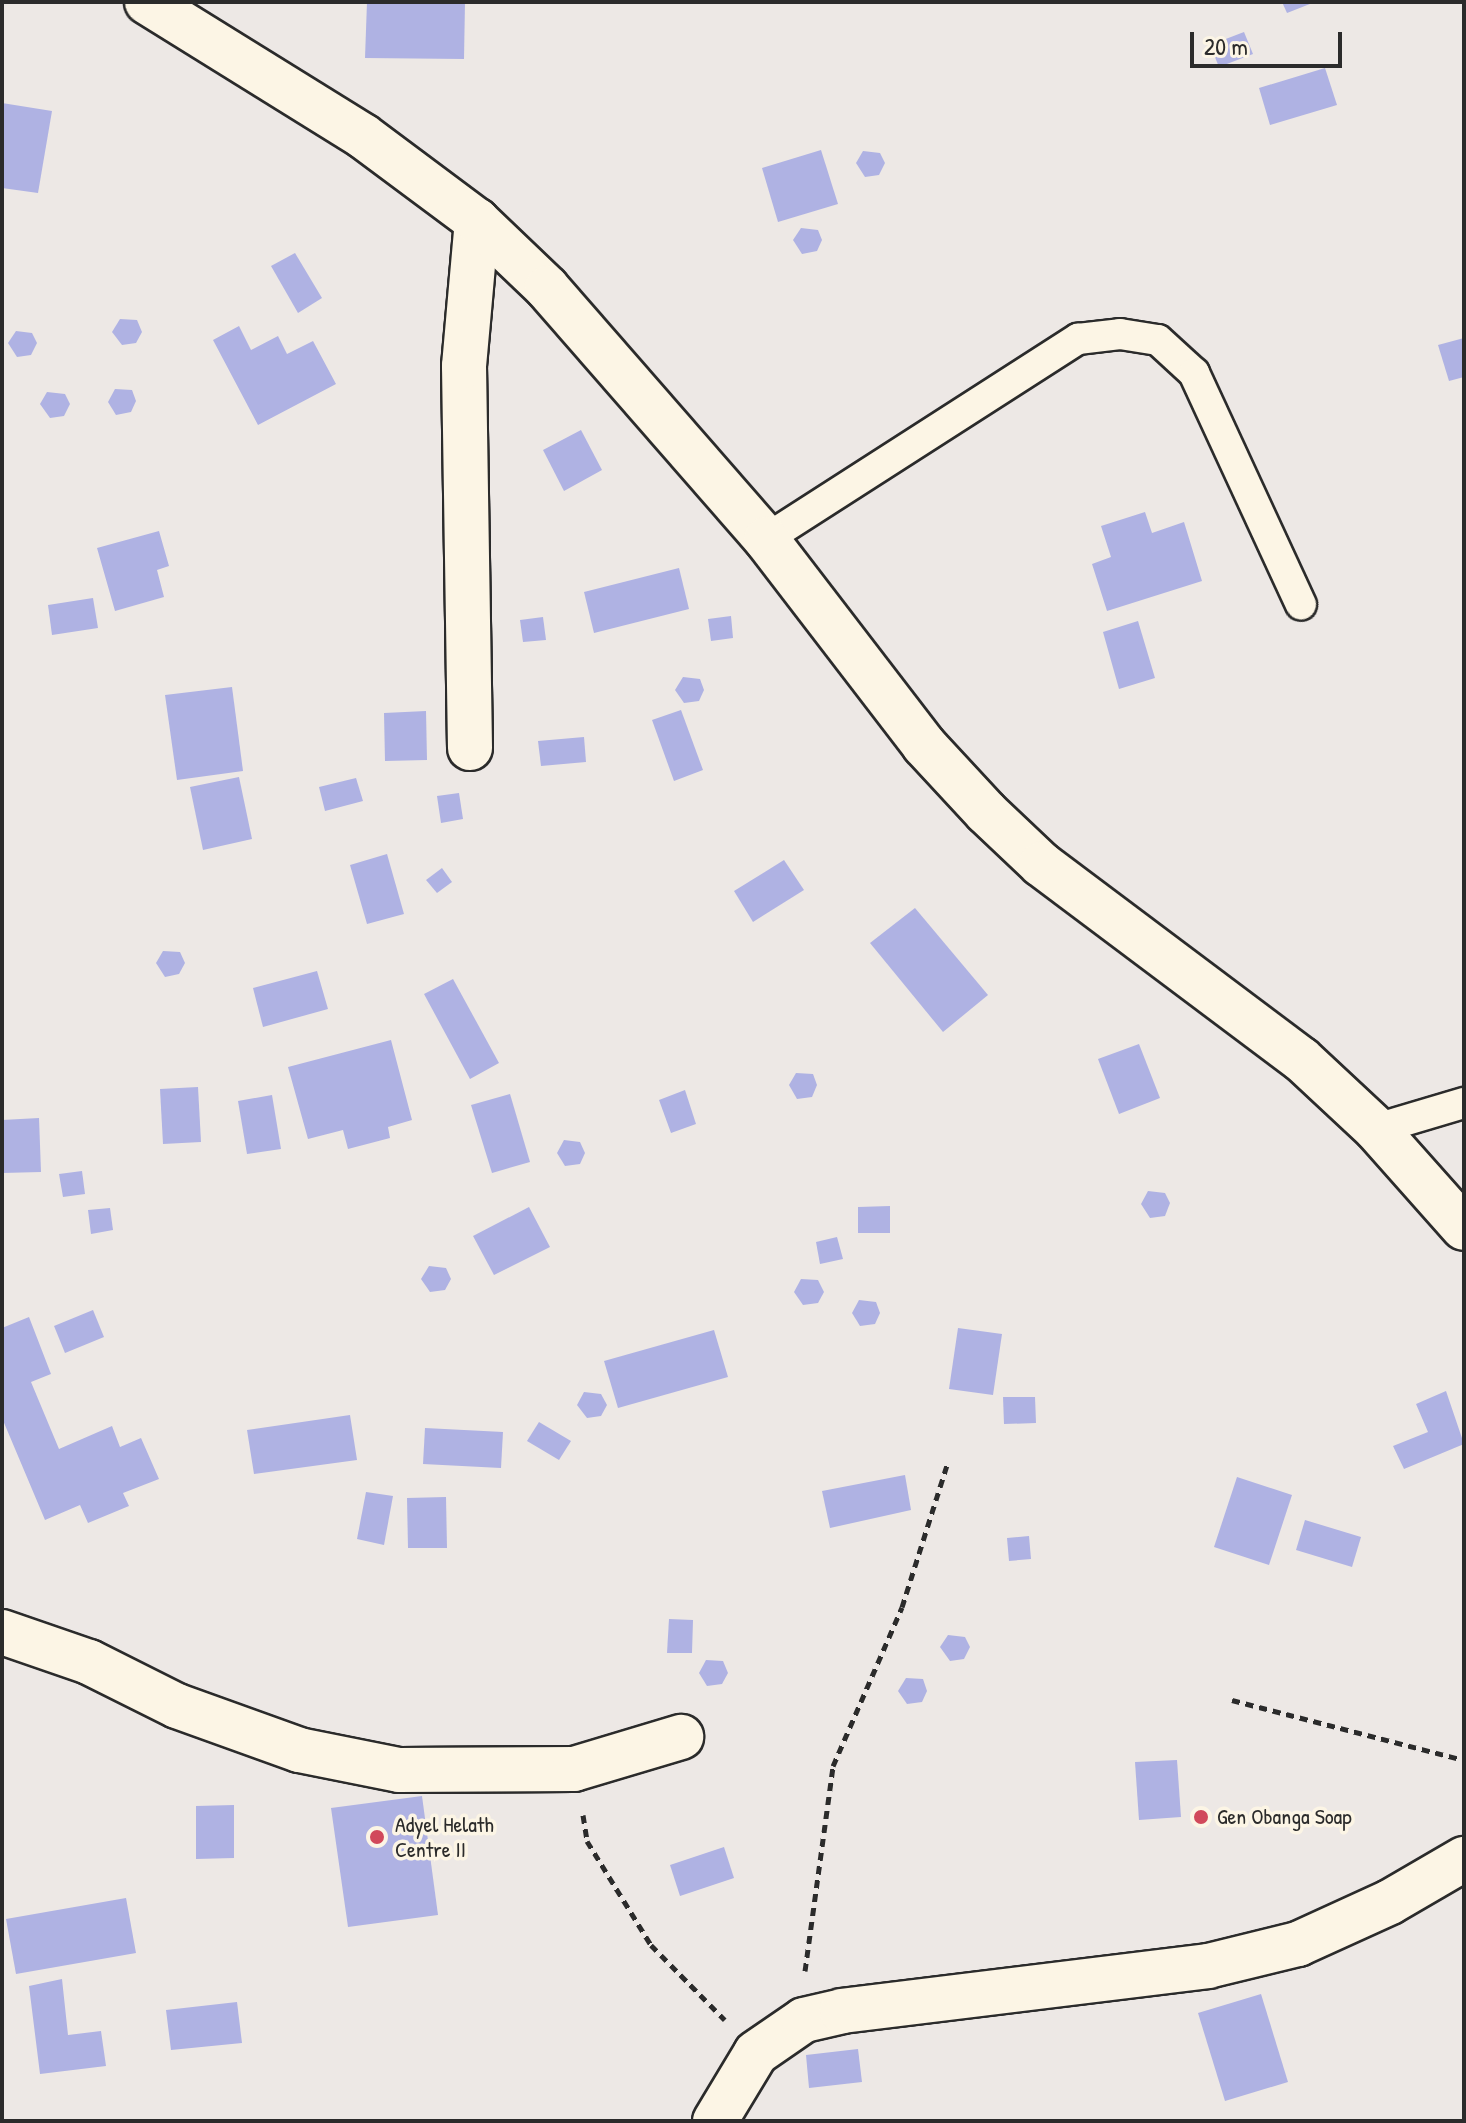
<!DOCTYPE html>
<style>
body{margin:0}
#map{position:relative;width:1466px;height:2123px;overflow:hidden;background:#ede8e5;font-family:"Patrick Hand",sans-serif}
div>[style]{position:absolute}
.building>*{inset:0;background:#afb2e3}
.path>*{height:5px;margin-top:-2.5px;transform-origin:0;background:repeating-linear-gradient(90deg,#2b2b2b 0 8px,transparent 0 14px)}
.roads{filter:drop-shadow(2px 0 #2b2b2b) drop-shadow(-2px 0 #2b2b2b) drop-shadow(0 2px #2b2b2b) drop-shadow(0 -2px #2b2b2b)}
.lane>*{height:30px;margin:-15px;padding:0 15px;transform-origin:15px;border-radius:15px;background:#fcf5e5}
.street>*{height:44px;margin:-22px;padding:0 22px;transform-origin:22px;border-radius:22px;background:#fcf5e5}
.secondary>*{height:44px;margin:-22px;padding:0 22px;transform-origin:22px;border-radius:22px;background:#fcf5e5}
.dots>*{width:22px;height:22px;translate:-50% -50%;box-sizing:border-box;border:4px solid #fcf5e5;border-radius:50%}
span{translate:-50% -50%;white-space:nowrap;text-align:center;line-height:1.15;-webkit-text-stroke:7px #fcf5e5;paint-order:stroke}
.poi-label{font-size:22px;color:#2b2b2b}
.left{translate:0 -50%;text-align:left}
.frame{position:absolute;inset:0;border:4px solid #2b2b2b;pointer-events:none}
.scale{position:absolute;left:1190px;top:32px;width:152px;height:36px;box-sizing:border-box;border:4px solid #2b2b2b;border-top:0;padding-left:10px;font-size:24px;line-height:28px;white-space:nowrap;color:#2b2b2b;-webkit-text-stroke:6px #fcf5e5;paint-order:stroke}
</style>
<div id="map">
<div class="building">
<i style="clip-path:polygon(367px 2px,465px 2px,464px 59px,365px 58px)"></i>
<i style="clip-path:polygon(1282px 2px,1315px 2px,1287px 13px)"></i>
<i style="clip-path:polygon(1244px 32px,1253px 54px,1219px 67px,1210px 45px)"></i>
<i style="clip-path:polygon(1325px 68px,1337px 105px,1270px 125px,1259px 88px)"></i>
<i style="clip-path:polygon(2px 103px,52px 111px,38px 193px,2px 188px)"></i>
<i style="clip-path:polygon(821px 150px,838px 204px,778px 222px,762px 168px)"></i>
<i style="clip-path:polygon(863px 151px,880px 153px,885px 163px,879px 175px,865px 177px,856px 163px)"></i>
<i style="clip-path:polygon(801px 228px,818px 230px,822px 240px,817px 251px,802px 254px,793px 240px)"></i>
<i style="clip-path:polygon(295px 253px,322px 298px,298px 313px,271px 266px)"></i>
<i style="clip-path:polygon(120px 319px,137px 320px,142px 332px,136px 343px,122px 345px,112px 332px)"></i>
<i style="clip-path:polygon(239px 326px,251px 350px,278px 336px,287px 354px,313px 341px,336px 384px,258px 425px,213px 340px)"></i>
<i style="clip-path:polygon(16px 331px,32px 333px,37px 343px,31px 355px,17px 357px,8px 343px)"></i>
<i style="clip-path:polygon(1464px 338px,1464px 377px,1449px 381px,1438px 345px)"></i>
<i style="clip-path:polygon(115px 389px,132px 390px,136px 401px,131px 412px,116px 415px,108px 402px)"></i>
<i style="clip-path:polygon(47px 392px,65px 394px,70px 404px,64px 416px,50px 418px,40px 404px)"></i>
<i style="clip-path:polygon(581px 430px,602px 470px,564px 491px,543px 450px)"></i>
<i style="clip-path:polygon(1145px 512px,1152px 533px,1184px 522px,1202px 581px,1107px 611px,1092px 564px,1111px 557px,1101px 526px)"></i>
<i style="clip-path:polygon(159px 531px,169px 566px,157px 570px,164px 597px,115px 611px,97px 548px)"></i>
<i style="clip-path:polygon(679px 568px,689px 609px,594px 633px,584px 592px)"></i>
<i style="clip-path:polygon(93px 598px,98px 628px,52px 635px,48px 605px)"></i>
<i style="clip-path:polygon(731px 616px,733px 638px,711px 641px,708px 619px)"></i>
<i style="clip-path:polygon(543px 617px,546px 640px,523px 642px,520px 620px)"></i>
<i style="clip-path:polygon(1138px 621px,1155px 678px,1119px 689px,1103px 632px)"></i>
<i style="clip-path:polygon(683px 677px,700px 679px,704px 690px,699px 701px,684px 703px,675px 690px)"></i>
<i style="clip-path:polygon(232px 687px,243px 771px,177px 780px,165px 695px)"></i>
<i style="clip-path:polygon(681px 710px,703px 770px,674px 781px,652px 720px)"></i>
<i style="clip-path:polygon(426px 711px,427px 760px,385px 761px,384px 713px)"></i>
<i style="clip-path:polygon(584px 737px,586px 762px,541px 766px,538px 741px)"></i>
<i style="clip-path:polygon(239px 777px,252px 839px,203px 850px,190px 787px)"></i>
<i style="clip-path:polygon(356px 778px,363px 801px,325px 811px,319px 787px)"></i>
<i style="clip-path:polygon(459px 793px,463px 819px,441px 823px,437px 796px)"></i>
<i style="clip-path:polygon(387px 854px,404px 914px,367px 924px,350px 865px)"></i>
<i style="clip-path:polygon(784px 860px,804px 890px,753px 922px,734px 891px)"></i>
<i style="clip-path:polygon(442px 868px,452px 882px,437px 893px,426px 880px)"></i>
<i style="clip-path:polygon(915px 908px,988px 995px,943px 1032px,870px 943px)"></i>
<i style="clip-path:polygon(163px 951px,180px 952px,185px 963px,179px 974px,165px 977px,156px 963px)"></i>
<i style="clip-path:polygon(317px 971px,328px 1009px,263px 1027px,253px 988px)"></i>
<i style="clip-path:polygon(453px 979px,499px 1063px,470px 1079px,424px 994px)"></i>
<i style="clip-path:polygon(391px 1040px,412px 1120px,388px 1127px,390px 1138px,348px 1149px,343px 1130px,308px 1139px,288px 1067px)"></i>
<i style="clip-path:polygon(1139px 1044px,1160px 1098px,1119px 1114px,1098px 1059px)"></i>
<i style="clip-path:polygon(796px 1073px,813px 1074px,817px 1085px,812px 1097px,797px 1099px,789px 1085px)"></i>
<i style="clip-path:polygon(198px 1087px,201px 1142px,163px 1144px,160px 1089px)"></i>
<i style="clip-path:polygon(685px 1090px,696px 1124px,671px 1133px,659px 1100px)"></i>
<i style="clip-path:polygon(510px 1094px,530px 1162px,492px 1173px,471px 1105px)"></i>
<i style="clip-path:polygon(272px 1095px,281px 1149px,247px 1154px,238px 1101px)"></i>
<i style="clip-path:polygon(39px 1118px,41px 1172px,2px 1173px,2px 1120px)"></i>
<i style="clip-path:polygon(564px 1140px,580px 1142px,585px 1153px,580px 1164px,565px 1166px,557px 1153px)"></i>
<i style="clip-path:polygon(82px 1171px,85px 1194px,63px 1197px,59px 1174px)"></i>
<i style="clip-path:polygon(1148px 1191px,1165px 1193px,1170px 1203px,1165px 1216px,1150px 1218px,1141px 1204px)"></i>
<i style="clip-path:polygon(890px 1206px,890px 1233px,858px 1233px,858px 1207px)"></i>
<i style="clip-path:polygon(529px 1207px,550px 1247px,494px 1275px,473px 1236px)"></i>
<i style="clip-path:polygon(110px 1208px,113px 1230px,91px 1234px,88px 1210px)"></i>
<i style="clip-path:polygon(837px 1237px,843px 1259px,820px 1264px,816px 1242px)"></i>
<i style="clip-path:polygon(429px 1266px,446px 1268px,451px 1279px,445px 1290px,430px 1292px,421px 1279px)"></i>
<i style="clip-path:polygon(801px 1279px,818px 1280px,824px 1292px,818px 1303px,803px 1305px,794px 1292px)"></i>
<i style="clip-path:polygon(859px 1300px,876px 1302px,880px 1313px,875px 1324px,860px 1326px,852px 1313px)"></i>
<i style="clip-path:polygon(93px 1310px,104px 1337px,65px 1353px,54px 1326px)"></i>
<i style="clip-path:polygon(29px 1317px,51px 1374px,31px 1382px,59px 1449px,112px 1426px,120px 1447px,141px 1438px,159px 1479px,123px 1493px,129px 1506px,88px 1523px,80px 1505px,45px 1520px,2px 1418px,2px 1328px)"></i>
<i style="clip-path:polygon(958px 1328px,1002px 1334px,993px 1395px,949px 1389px)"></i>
<i style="clip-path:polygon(714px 1330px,728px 1377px,618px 1408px,604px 1361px)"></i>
<i style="clip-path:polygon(1446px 1391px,1464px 1444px,1404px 1469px,1393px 1446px,1428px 1432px,1416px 1404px)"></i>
<i style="clip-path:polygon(584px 1392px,601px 1394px,607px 1405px,601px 1416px,587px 1418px,577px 1405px)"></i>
<i style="clip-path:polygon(1003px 1397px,1035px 1397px,1036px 1423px,1004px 1424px)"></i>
<i style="clip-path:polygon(350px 1415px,357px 1460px,254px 1474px,247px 1430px)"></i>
<i style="clip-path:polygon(539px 1422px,571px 1441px,559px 1460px,527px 1441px)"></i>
<i style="clip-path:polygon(425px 1428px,503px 1432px,501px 1468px,423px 1464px)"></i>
<i style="clip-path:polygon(905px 1475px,911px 1510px,830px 1528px,822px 1491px)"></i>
<i style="clip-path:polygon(1237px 1477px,1292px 1495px,1269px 1565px,1214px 1547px)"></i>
<i style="clip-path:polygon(366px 1492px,393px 1496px,384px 1545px,357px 1539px)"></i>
<i style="clip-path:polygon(446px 1497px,447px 1548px,408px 1548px,407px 1498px)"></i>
<i style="clip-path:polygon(1305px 1520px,1361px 1537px,1352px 1567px,1296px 1550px)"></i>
<i style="clip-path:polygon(1029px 1536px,1031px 1559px,1009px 1561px,1007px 1538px)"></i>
<i style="clip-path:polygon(669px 1619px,693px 1620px,692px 1653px,667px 1653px)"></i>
<i style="clip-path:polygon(948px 1635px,965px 1637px,970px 1647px,964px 1659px,950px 1661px,940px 1647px)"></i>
<i style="clip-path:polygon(706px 1660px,723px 1661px,728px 1673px,722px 1684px,707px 1686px,699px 1673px)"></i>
<i style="clip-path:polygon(906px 1678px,923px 1679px,927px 1691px,922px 1702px,907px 1704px,898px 1691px)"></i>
<i style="clip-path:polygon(1177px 1760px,1181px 1817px,1139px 1820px,1135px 1762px)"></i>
<i style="clip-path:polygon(422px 1796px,438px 1915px,348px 1927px,331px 1808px)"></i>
<i style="clip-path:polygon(234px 1805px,234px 1858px,196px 1859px,196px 1806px)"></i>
<i style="clip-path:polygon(724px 1847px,734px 1878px,680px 1896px,670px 1865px)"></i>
<i style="clip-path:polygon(126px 1898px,136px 1953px,16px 1974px,6px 1919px)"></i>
<i style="clip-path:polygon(62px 1979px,68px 2035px,101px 2031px,106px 2066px,40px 2074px,29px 1986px)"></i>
<i style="clip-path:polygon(1261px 1994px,1288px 2082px,1225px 2101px,1198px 2013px)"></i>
<i style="clip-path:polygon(237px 2002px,242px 2043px,171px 2050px,166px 2010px)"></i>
<i style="clip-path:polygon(858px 2049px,862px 2082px,809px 2088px,806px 2055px)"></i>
</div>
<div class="path">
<i style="left:1232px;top:1700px;width:240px;rotate:14.5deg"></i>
<i style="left:583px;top:1815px;width:26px;rotate:81deg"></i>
<i style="left:587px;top:1841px;width:122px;rotate:58.4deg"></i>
<i style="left:651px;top:1945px;width:105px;rotate:45.4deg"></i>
<i style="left:805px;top:1971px;width:207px;rotate:-82.2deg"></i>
<i style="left:833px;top:1766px;width:173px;rotate:-66.5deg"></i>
<i style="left:902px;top:1607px;width:152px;rotate:-72.4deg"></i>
</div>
<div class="roads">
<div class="lane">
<i style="left:766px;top:539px;width:371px;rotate:-32.7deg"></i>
<i style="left:1078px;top:339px;width:42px;rotate:-6.8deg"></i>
<i style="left:1120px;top:334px;width:38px;rotate:9deg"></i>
<i style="left:1158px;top:340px;width:49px;rotate:42.5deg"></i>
<i style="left:1194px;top:373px;width:255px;rotate:65.2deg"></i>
<i style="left:1376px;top:1129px;width:92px;rotate:-16.5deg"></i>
</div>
<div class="street">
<i style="left:470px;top:748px;width:382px;rotate:-90.9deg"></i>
<i style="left:464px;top:366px;width:146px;rotate:-84.9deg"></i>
<i style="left:2px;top:1632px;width:92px;rotate:19deg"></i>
<i style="left:89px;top:1662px;width:98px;rotate:26.6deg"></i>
<i style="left:177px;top:1706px;width:130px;rotate:19.8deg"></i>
<i style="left:299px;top:1750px;width:102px;rotate:11.3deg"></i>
<i style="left:399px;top:1770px;width:175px;rotate:-0.3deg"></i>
<i style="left:574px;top:1769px;width:112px;rotate:-16.7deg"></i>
<i style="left:715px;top:2121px;width:79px;rotate:-58.9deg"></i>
<i style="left:756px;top:2053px;width:58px;rotate:-34.5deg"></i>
<i style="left:804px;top:2020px;width:39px;rotate:-13deg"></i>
<i style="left:842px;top:2011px;width:369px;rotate:-7deg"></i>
<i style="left:1208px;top:1966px;width:93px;rotate:-13.7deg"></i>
<i style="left:1298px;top:1944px;width:101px;rotate:-24.5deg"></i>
<i style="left:1390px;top:1902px;width:86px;rotate:-30.2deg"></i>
</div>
<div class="secondary">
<i style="left:147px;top:2px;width:254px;rotate:31.8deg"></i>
<i style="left:363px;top:136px;width:142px;rotate:36.7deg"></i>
<i style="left:477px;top:221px;width:97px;rotate:43.7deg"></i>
<i style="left:547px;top:288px;width:333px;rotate:48.9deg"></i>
<i style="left:766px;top:539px;width:260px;rotate:52.5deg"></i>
<i style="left:924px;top:745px;width:91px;rotate:47.2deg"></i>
<i style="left:986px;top:812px;width:76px;rotate:43.4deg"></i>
<i style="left:1041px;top:864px;width:325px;rotate:36.9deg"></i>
<i style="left:1301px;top:1059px;width:103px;rotate:43deg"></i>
<i style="left:1376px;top:1129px;width:132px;rotate:48.4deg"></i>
</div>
</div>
<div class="dots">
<i style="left:1201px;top:1817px;background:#d1495b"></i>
<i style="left:377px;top:1837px;background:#d1495b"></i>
</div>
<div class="poi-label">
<span class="left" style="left:1217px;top:1817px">Gen Obanga Soap</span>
<span class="left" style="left:395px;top:1837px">Adyel Helath<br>Centre II</span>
</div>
<div class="frame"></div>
<div class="scale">20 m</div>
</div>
